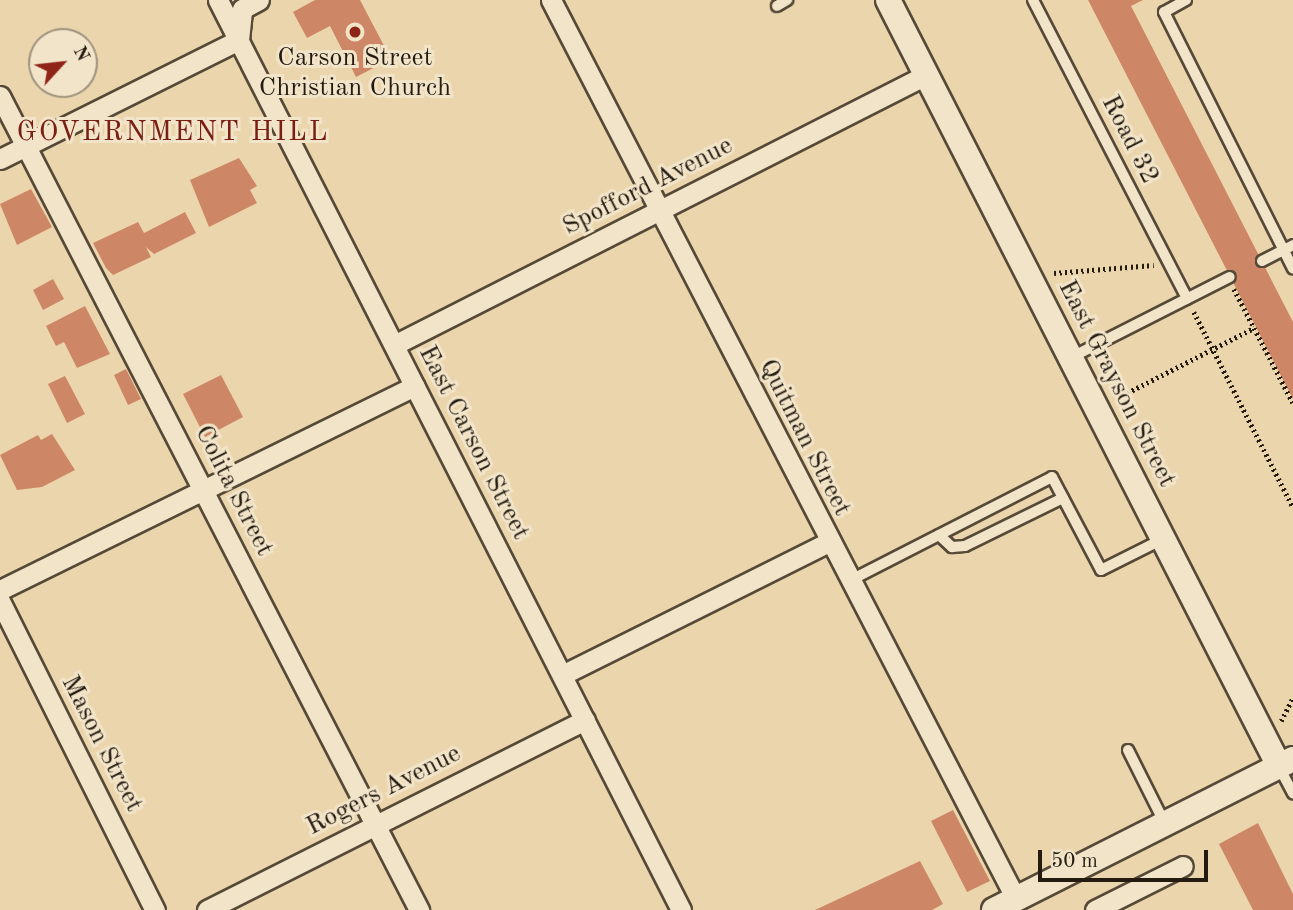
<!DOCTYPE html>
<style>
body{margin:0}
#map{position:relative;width:1293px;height:910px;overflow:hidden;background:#ebd5ac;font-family:"Old Standard TT",serif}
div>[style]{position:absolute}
.building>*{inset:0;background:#ce8766}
.path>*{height:4.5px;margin-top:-2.25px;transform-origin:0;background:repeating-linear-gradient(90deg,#231a10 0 2px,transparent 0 5.5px)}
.roads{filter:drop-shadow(2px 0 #554937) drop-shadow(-2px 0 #554937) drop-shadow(0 2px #554937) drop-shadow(0 -2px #554937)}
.service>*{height:10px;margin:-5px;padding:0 5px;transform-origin:5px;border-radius:5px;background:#f2e4c9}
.minor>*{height:19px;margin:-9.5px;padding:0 9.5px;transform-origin:9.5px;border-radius:9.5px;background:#f2e4c9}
.tertiary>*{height:24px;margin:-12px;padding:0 12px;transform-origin:12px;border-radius:12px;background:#f2e4c9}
.dots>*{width:19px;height:19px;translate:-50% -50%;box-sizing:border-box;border:4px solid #f2e4c9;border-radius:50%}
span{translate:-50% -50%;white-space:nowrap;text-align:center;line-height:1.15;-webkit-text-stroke:6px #f2e4c9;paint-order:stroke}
.poi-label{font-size:26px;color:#231a10}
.street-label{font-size:26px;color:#231a10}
.neighbourhood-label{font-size:28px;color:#7a1f14;letter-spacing:2px}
.north{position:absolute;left:28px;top:28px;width:70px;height:70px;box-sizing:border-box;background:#f2e4c9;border:2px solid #9f937f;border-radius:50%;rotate:63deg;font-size:19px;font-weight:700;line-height:28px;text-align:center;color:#231a10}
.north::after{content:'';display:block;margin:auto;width:24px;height:32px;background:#8f2418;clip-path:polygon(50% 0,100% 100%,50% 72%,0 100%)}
.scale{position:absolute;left:1038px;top:850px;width:170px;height:32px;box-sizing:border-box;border:4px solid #231a10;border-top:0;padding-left:9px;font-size:21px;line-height:24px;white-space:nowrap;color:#231a10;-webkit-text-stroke:5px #f2e4c9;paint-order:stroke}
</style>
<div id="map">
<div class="building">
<i style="clip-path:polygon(315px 0,360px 0,391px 59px,356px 77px,330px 26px,307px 38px,293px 12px)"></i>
<i style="clip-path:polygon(1088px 0,1143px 0,1131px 6px,1293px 322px,1293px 399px)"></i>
<i style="clip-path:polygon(239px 158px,257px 186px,250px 190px,257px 203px,209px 227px,190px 180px)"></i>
<i style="clip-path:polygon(31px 189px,52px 227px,17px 245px,0 204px)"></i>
<i style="clip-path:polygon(185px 212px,196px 233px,154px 254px,146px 247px,151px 257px,113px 275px,106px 268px,93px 243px,138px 222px,144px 233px)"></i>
<i style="clip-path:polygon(53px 279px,64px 299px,43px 310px,33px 290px)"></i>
<i style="clip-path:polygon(85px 306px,110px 354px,77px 368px,64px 342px,56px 346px,46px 326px)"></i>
<i style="clip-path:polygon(126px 369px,141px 399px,128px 405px,114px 375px)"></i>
<i style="clip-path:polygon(221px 375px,243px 417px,205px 437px,183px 394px)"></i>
<i style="clip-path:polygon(65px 376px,85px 414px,67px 423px,48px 384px)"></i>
<i style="clip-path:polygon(52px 434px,75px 470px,42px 487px,17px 490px,0 455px,38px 435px,41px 440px)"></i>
<i style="clip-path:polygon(953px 810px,990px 881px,967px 892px,931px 821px)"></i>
<i style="clip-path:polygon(1258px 823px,1293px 894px,1293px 910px,1253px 910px,1219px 844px)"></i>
<i style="clip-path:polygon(920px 861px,943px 904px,932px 910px,815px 910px)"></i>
</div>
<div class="path">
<i style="left:1054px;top:273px;width:100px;rotate:-4.6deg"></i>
<i style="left:1234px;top:289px;width:128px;rotate:62.6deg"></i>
<i style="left:1194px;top:312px;width:219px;rotate:63.1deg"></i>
<i style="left:1127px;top:393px;width:143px;rotate:-27.1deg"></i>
<i style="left:1281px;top:721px;width:27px;rotate:-63deg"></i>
</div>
<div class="roads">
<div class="service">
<i style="left:1033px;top:0;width:336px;rotate:62.7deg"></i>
<i style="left:1186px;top:0;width:25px;rotate:151deg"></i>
<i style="left:1164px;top:12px;width:287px;rotate:63.3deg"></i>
<i style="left:777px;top:6px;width:12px;rotate:-31deg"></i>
<i style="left:1262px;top:261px;width:35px;rotate:-27deg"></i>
<i style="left:1070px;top:358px;width:179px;rotate:-26.9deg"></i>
<i style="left:939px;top:535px;width:18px;rotate:43deg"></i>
<i style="left:952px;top:547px;width:13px;rotate:-4deg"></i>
<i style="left:965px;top:546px;width:109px;rotate:-26.1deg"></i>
<i style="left:849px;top:581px;width:228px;rotate:-27.1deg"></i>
<i style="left:1052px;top:477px;width:105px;rotate:62.2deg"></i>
<i style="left:1101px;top:570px;width:67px;rotate:-26.6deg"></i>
<i style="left:1128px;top:750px;width:80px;rotate:63.4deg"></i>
<i style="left:1279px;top:767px;width:30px;rotate:62deg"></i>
</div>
<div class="minor">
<i style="left:218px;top:0;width:1021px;rotate:63.03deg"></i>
<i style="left:551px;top:0;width:1012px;rotate:62.65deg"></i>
<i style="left:0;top:96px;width:916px;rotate:62.76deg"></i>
<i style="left:0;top:159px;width:267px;rotate:-26.5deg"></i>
<i style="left:239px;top:40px;width:31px;rotate:-84deg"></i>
<i style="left:242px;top:9px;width:19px;rotate:-28deg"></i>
<i style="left:394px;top:345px;width:597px;rotate:-26.91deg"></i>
<i style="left:0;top:590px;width:462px;rotate:-26.2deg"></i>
<i style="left:0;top:601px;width:346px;rotate:63.4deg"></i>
<i style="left:562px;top:675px;width:298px;rotate:-26.5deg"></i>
<i style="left:207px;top:910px;width:423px;rotate:-26.7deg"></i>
<i style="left:1095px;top:910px;width:98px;rotate:-26.6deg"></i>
</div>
<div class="tertiary">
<i style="left:888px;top:0;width:860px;rotate:62.96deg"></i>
<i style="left:994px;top:910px;width:335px;rotate:-26.8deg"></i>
</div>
</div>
<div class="dots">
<i style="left:355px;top:32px;background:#8f2418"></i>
</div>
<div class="poi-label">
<span style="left:355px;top:74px">Carson Street<br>Christian Church</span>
</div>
<div class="street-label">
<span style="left:1129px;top:140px;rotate:63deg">Road 32</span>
<span style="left:648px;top:187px;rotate:-27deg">Spofford Avenue</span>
<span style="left:1116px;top:384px;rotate:63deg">East Grayson Street</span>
<span style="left:804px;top:438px;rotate:63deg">Quitman Street</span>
<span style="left:473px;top:443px;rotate:63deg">East Carson Street</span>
<span style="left:233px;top:491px;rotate:63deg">Colita Street</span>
<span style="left:101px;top:744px;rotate:63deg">Mason Street</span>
<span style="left:384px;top:791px;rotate:-27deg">Rogers Avenue</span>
</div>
<div class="neighbourhood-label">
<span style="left:173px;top:133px">GOVERNMENT HILL</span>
</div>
<div class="north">N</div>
<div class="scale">50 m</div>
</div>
